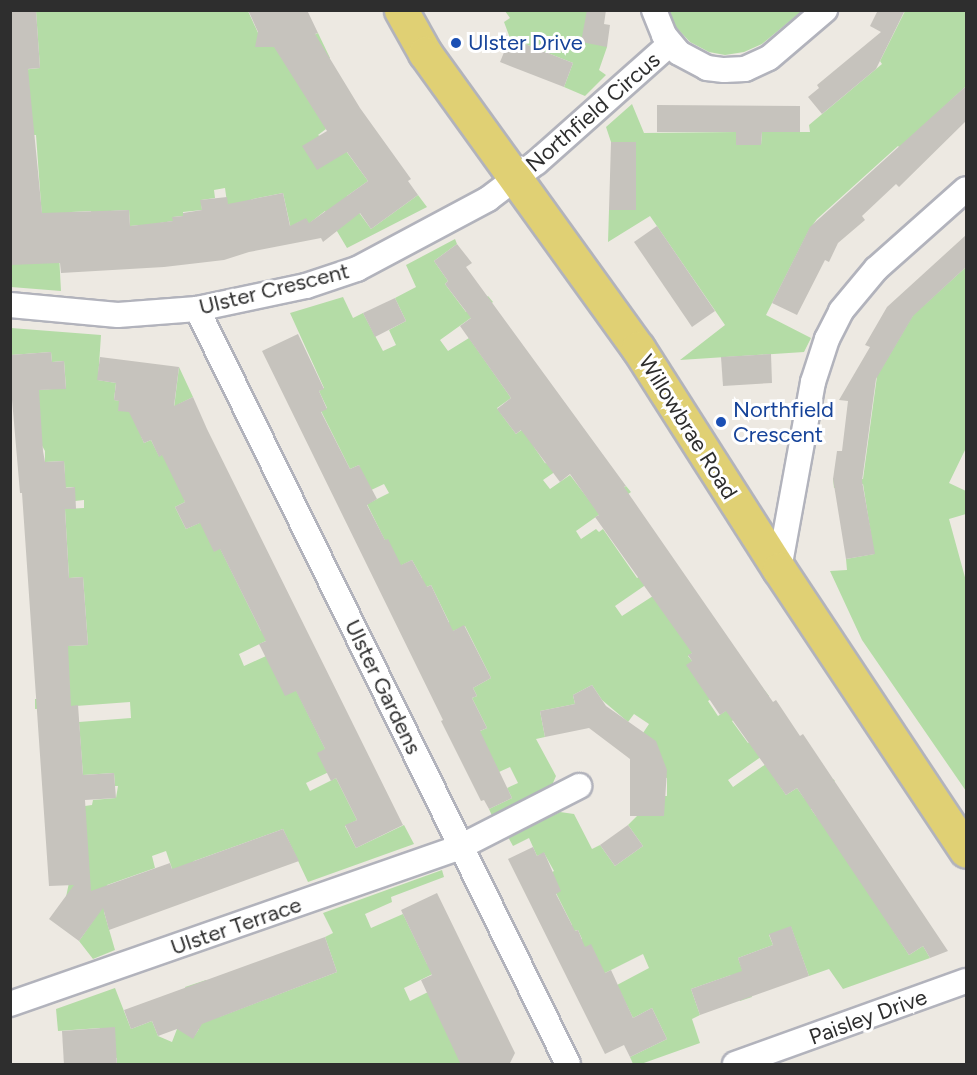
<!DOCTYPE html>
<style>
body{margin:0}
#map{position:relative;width:977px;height:1075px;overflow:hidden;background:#ede9e2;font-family:Figtree,sans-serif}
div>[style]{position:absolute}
.green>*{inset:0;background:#b4dca6}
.building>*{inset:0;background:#c6c3bd}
.roads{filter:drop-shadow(2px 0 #b2b3bc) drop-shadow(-2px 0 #b2b3bc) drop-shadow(0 2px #b2b3bc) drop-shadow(0 -2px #b2b3bc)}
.minor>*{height:24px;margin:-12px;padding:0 12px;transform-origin:12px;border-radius:12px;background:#fff}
.primary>*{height:33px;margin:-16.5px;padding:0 16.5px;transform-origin:16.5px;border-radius:16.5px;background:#e0d074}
.dots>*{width:16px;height:16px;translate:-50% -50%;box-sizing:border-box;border:3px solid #fff;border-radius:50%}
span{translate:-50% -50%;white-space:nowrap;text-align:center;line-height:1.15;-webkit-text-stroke:6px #fff;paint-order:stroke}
.transit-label{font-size:22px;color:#164399}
.left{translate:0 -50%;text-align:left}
.street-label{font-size:22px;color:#2e2e2e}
.frame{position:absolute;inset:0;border:12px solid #2e2e2e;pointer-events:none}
</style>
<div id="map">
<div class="green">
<i style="clip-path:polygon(36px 11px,248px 11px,259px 35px,276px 42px,280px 51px,318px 33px,330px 58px,305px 73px,326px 129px,318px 135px,346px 151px,368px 181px,347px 196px,371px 229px,418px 195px,427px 207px,347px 248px,325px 211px,311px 222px,318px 233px,315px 235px,306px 219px,297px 223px,294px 243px,283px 193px,253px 199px,228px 210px,225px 188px,214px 190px,215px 198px,201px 200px,202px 210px,183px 212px,183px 216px,173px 217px,173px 221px,160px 223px,162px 244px,140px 225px,130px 226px,129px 210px,110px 211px,93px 228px,91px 211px,71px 212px,74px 253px,59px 254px,61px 291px,11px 287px,10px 265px,42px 218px,36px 135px,27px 135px,11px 71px,40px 68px)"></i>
<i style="clip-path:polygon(505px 11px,587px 11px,607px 47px,599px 70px,606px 75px,585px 96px,564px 87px,573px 63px,510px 38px,504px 22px,510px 18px)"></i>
<i style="clip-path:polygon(668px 11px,668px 10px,802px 11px,762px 44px,744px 52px,725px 55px,709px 52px,690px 42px,674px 25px)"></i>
<i style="clip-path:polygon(905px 11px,966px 11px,966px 86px,900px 148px,898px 146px,817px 219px,809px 230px,766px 315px,811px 338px,804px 352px,680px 360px,725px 325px,650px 216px,608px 242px,609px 210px,636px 210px,636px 142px,611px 142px,606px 127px,632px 104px,644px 133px,736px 132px,736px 145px,761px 145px,762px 132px,810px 132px,809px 125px,882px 64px,880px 61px)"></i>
<i style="clip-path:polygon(455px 239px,457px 244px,434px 261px,448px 281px,445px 284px,466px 312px,488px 296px,493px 302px,440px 340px,448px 351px,469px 338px,511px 398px,497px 408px,504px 418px,516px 434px,531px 423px,534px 447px,545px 463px,562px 467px,543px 480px,550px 489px,570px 475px,595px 508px,626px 486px,631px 492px,576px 531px,581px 539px,596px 529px,599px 532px,603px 529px,637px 578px,657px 565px,663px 573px,615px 606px,622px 616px,653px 596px,710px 640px,688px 656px,719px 694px,708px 701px,718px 716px,762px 687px,769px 696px,732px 721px,748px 743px,761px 734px,772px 749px,728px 780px,733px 787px,776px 757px,776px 780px,786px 795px,797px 788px,804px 798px,833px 779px,835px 781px,815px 794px,811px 809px,816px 816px,819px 815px,909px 955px,923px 946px,930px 958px,843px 989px,829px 969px,809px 976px,791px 927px,769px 935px,773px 945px,738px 958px,752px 997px,740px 1001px,731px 975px,691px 989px,700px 1015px,692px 1019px,700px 1043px,641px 1064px,633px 1064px,630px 1057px,667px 1039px,652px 1008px,633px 1018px,617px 985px,649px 968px,643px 954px,597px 977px,579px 941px,582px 939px,578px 930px,548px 938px,572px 925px,547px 875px,554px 871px,544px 853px,537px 856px,529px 838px,513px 846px,508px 837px,560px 812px,574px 814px,592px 849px,600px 845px,615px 866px,643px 846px,628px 825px,657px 796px,667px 796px,667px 778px,657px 777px,643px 733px,649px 724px,634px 714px,628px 722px,602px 700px,592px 685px,573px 695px,575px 704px,540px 711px,545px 737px,536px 739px,556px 776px,550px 790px,493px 818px,489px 809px,512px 798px,507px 788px,518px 783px,510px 767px,499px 772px,478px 732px,487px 728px,472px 698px,477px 696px,473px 688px,491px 678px,465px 626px,446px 634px,449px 622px,431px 585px,407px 596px,422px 578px,412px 560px,398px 567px,367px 504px,389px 493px,384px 484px,367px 492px,359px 465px,350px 469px,321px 411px,327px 408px,319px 391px,324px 388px,290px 313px,343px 297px,353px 318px,363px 313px,383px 351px,396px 345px,389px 330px,406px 321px,395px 298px,416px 287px,406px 265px)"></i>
<i style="clip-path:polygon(966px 267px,966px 448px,949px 483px,966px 491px,966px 514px,949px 519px,966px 581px,966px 791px,862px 640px,830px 571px,847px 570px,846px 559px,874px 554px,863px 484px,834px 488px,833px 478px,863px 479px,877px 376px,919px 305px,922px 307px)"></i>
<i style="clip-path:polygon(11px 328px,101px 335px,98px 380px,116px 383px,114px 400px,174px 408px,179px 367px,193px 397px,179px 404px,141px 436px,144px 443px,151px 440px,159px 456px,172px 450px,185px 502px,175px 507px,186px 529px,206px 520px,261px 631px,288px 630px,239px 654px,244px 666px,277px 651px,335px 769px,306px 783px,310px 791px,336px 778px,357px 820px,345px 826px,356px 848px,404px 825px,414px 844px,308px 882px,283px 829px,194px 861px,177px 883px,166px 851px,152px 856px,155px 868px,107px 885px,104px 912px,115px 950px,93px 959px,79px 941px,95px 918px,66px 897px,85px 806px,92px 805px,93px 800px,116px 798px,118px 786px,115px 786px,114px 773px,83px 775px,79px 722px,131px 718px,130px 702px,35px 709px,35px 699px,70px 696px,67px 646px,88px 645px,83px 577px,69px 578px,65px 509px,84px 508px,84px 500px,75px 501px,74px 487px,47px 489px,65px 477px,64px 461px,45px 462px,45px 451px,12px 392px,66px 388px,64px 361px,52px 362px,51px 352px,11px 355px)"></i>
<i style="clip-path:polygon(442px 870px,444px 877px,391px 897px,392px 902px,365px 914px,371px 928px,403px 914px,427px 964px,446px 955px,451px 965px,404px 988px,410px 1001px,434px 989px,461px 1064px,117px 1064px,117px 1058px,103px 1059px,100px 1028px,58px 1031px,56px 1009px,115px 988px,131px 1029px,152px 1021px,158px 1036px,172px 1042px,177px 1029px,182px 1027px,195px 1035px,199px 1029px,198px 1021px,185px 987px,206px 980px,219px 1017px,337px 972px,325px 937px,333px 933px,323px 913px)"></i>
</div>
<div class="building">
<i style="clip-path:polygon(10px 10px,36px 10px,40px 68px,28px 69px,42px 213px,129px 210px,130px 226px,173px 221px,172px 217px,183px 216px,183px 213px,202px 210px,200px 200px,227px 197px,228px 204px,283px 193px,290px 226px,306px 218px,309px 223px,368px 181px,347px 152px,317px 170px,302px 146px,327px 131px,274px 47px,255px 47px,258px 32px,248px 10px,307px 10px,318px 33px,315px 34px,360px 108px,411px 179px,408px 181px,418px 195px,371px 229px,360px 213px,323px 242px,321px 238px,249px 252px,224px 260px,164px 267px,61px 273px,60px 263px,10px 265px)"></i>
<i style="clip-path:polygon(587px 10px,606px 10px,604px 24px,610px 25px,607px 47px,581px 42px)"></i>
<i style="clip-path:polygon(878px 10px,905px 10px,876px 69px,822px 114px,808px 97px,819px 88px,817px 85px,881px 32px,870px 26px)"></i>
<i style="clip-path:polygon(510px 38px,573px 63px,564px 87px,500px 62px)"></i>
<i style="clip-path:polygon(966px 86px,966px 121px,899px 187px,896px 184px,862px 216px,865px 220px,838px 243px,829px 262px,825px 260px,797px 315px,772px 303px,810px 227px)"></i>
<i style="clip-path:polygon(657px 105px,800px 106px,800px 132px,762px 132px,761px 145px,736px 145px,736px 132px,657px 132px)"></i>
<i style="clip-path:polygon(611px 142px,636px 142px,636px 210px,609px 210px)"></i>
<i style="clip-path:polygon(657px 226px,715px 311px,692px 327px,634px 242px)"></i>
<i style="clip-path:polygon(966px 235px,966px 267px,913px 316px,876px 379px,862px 481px,875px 554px,846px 559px,833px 479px,837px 451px,842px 451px,848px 401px,839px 400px,870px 347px,865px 345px,887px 307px)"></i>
<i style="clip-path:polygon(457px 244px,472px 263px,466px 267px,626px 486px,624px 487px,773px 702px,776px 700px,800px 736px,803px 734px,948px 951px,930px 958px,923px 946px,909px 955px,797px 788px,786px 795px,726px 711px,720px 715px,686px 665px,692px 661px,688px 655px,692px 653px,595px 517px,599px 515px,570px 474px,560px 482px,521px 430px,516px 434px,497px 409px,511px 398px,460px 326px,471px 318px,445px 284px,448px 281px,434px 261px)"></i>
<i style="clip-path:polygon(395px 298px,406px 321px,375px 337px,363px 313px)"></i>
<i style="clip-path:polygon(298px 334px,324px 389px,319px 391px,327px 409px,321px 412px,350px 469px,359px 465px,377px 499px,367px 505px,385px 540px,388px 539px,401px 565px,412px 560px,427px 587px,431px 585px,453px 631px,464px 625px,491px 678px,473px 688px,477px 696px,472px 698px,487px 728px,480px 731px,512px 798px,489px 809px,484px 800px,481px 801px,441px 721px,443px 720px,262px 351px)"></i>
<i style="clip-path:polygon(51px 352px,52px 362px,64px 361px,66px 389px,39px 390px,43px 451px,45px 462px,64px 461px,66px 488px,75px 487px,76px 509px,65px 509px,69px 578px,83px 577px,88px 645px,68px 646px,71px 706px,78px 705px,83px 775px,114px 773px,116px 798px,85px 800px,91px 891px,170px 863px,172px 869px,283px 829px,299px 861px,109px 930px,103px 908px,79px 941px,49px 919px,74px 885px,49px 886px,22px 493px,20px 493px,10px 376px,10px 355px)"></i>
<i style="clip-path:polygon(771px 354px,772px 383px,723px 386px,721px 357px)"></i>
<i style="clip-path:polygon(100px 357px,179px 367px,174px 406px,193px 397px,207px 429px,403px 825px,356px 848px,345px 825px,357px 820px,336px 778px,331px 781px,317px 753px,325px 749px,296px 691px,285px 696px,259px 644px,266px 641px,220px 549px,214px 552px,200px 523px,186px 529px,175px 507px,185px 502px,162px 455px,159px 457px,151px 440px,144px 443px,129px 412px,118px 411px,119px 401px,114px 400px,116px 383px,97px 380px)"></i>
<i style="clip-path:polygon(592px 685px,606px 706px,656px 741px,667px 770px,664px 816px,630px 816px,630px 759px,589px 728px,545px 737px,540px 711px,575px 704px,573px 695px)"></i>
<i style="clip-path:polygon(628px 825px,643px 846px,615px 866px,600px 845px)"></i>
<i style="clip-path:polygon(533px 847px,537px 856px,544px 852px,561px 891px,556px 894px,575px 931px,578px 930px,585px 947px,591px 944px,605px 973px,611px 970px,633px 1018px,652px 1008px,667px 1039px,630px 1057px,624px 1045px,605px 1054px,508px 859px)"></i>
<i style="clip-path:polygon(437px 893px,515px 1053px,509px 1065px,461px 1065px,421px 980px,432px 975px,401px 910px)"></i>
<i style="clip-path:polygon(791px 926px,809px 976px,700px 1015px,691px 989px,742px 971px,738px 958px,773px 945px,769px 934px)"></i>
<i style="clip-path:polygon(325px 937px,337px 972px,202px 1024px,193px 1039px,177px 1029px,158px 1036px,152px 1021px,131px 1029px,124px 1010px)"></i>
<i style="clip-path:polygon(115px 1027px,117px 1065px,64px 1065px,62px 1031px)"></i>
</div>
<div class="roads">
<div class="minor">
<i style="left:654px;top:10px;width:27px;rotate:68deg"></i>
<i style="left:664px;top:35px;width:23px;rotate:50deg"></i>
<i style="left:679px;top:53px;width:32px;rotate:28deg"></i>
<i style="left:707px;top:68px;width:17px;rotate:7deg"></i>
<i style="left:724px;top:70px;width:21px;rotate:-3deg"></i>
<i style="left:745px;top:69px;width:26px;rotate:-25deg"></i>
<i style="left:769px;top:58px;width:74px;rotate:-40.6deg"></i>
<i style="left:10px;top:305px;width:108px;rotate:5.3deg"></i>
<i style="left:118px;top:315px;width:79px;rotate:-4.3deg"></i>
<i style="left:197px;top:309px;width:111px;rotate:-11.9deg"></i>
<i style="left:306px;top:286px;width:54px;rotate:-18.4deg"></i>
<i style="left:357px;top:269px;width:149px;rotate:-28.1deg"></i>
<i style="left:488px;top:199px;width:61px;rotate:-37.1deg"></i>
<i style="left:537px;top:162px;width:178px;rotate:-41.6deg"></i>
<i style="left:197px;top:309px;width:841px;rotate:63.83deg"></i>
<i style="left:779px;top:569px;width:190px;rotate:-79.7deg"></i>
<i style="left:813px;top:382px;width:45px;rotate:-72deg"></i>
<i style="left:827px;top:339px;width:31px;rotate:-63deg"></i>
<i style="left:841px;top:311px;width:55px;rotate:-50.2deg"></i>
<i style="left:876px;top:269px;width:120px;rotate:-41.6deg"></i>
<i style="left:10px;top:1004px;width:477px;rotate:-19.2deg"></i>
<i style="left:460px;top:847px;width:134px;rotate:-27.1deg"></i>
<i style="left:735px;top:1064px;width:245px;rotate:-19.8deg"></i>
</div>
<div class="primary">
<i style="left:401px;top:10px;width:49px;rotate:60.8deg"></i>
<i style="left:425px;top:53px;width:364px;rotate:54.2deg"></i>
<i style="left:638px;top:348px;width:262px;rotate:57.5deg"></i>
<i style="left:779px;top:569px;width:338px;rotate:56.4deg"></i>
</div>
</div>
<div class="dots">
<i style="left:456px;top:43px;background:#1a4fb4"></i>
<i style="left:721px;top:422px;background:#1a4fb4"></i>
</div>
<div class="transit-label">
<span class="left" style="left:468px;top:43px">Ulster Drive</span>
<span class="left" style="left:733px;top:422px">Northfield<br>Crescent</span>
</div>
<div class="street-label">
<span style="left:593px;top:112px;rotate:-41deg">Northfield Circus</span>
<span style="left:274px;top:289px;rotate:-14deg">Ulster Crescent</span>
<span style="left:688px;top:427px;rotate:58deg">Willowbrae Road</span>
<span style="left:383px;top:687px;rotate:64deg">Ulster Gardens</span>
<span style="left:236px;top:926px;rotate:-19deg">Ulster Terrace</span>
<span style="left:868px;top:1017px;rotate:-20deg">Paisley Drive</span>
</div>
<div class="frame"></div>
</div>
